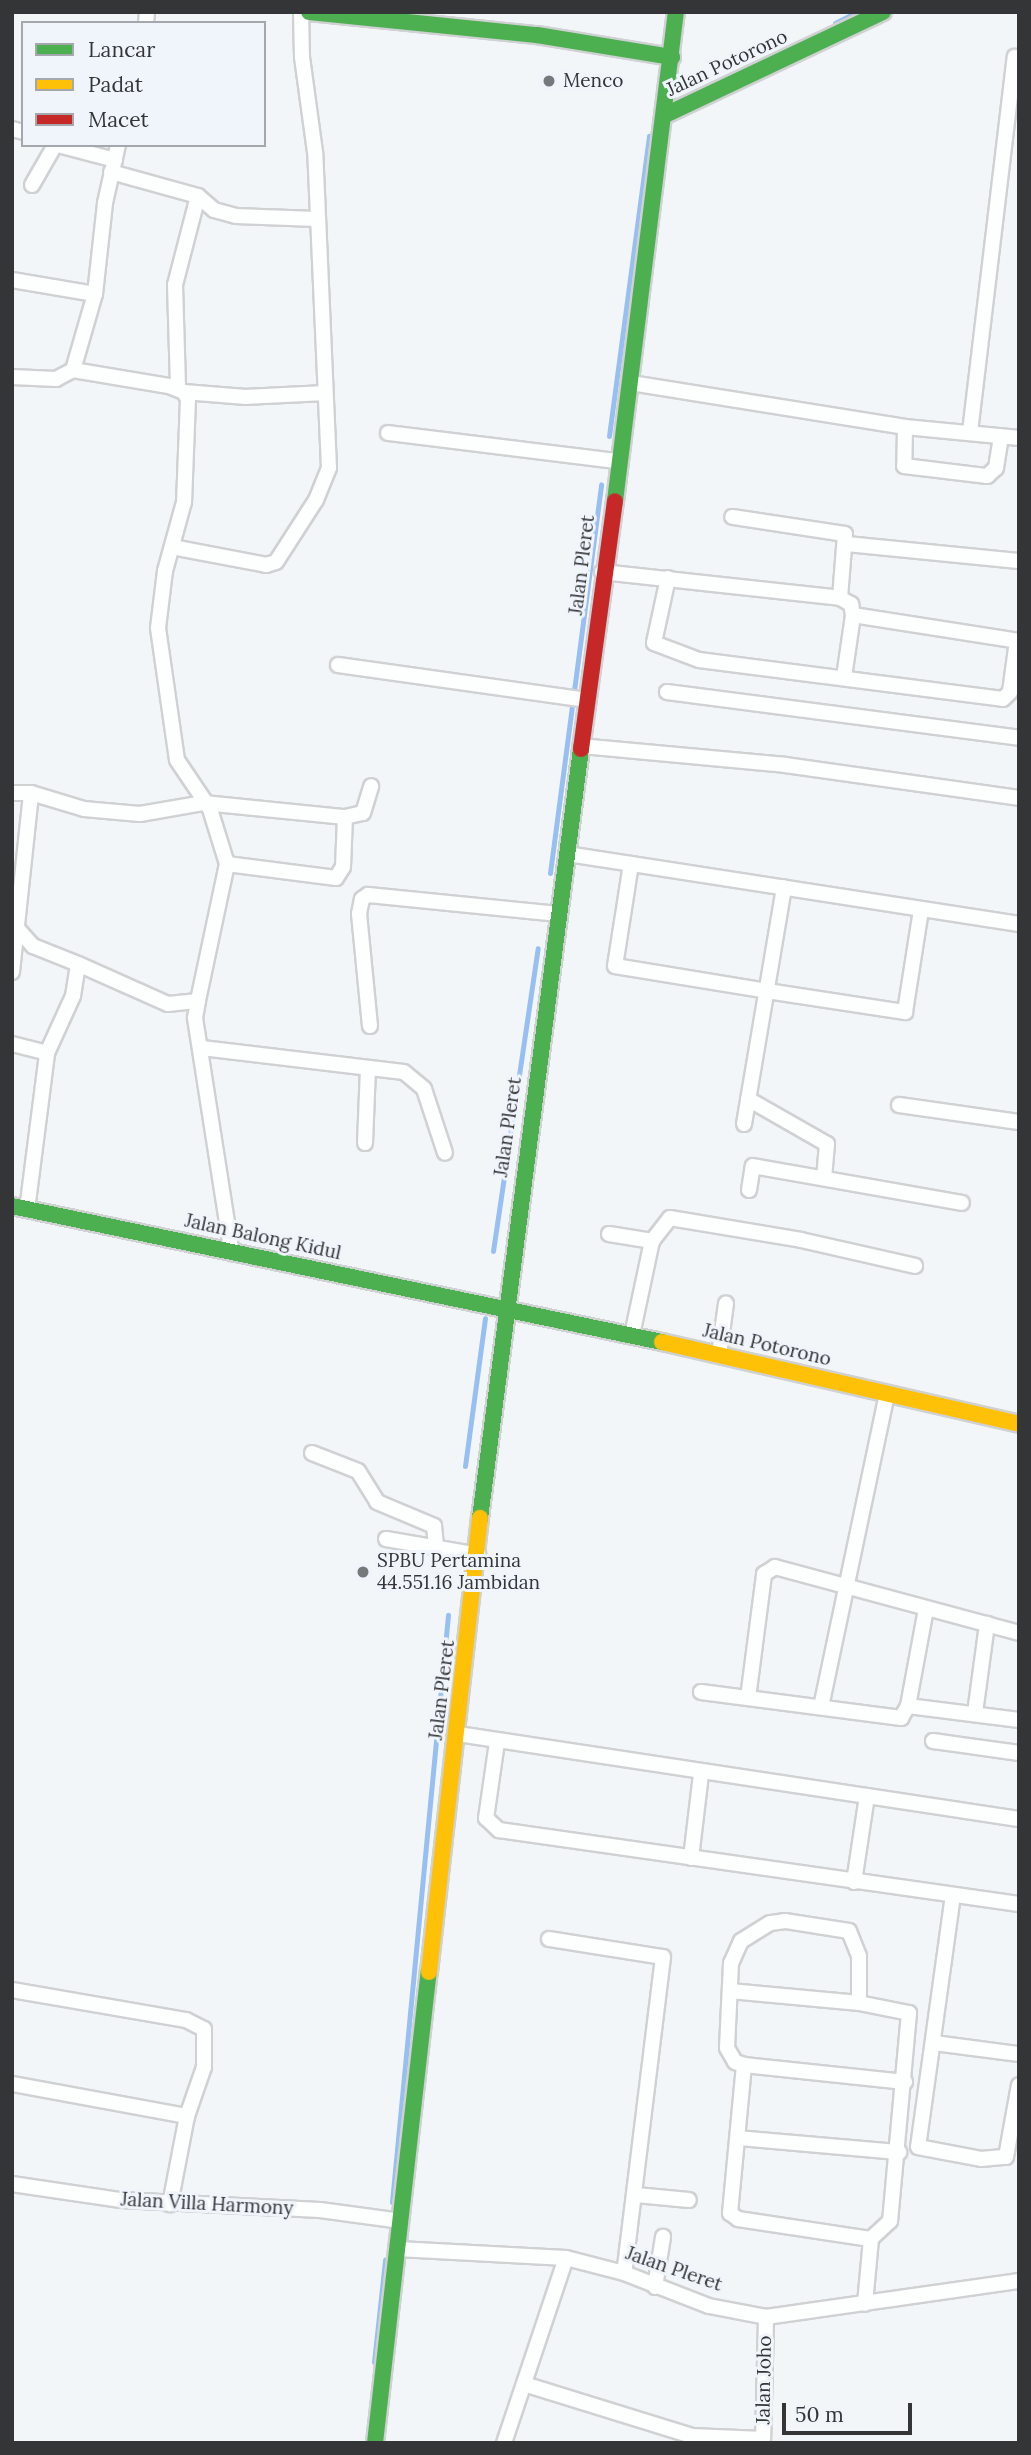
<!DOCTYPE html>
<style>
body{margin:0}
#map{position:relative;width:1031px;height:2455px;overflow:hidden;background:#f3f6f9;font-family:Lora,serif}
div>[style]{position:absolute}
.stream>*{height:5px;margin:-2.5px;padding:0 2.5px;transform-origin:2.5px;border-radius:2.5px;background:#97bff1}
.roads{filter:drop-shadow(2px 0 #cfd1d3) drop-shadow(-2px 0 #cfd1d3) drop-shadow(0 2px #cfd1d3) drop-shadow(0 -2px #cfd1d3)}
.street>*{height:14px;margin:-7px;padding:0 7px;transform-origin:7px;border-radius:7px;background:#fdfefe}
.fast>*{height:16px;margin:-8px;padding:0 8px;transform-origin:8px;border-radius:8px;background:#4caf50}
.slow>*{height:16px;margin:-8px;padding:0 8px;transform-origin:8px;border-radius:8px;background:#ffc107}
.jam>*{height:16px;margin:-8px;padding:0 8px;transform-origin:8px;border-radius:8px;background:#c62828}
.dots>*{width:19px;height:19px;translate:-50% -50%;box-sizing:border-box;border:4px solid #f0f5fc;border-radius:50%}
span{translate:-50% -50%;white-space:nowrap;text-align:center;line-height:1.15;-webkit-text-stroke:6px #f0f5fc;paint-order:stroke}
.street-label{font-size:19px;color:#333537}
.poi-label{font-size:19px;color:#333537}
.left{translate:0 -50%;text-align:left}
.frame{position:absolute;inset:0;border:14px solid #333537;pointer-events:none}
.legend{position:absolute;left:21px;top:21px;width:245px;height:126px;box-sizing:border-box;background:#f0f5fc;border:2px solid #a4a8ad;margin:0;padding:9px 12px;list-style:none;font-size:21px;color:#333537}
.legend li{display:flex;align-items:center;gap:14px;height:35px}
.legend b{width:35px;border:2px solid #a4a8ad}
.scale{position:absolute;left:782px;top:2403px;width:130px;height:32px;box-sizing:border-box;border:4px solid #333537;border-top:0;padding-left:9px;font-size:21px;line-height:24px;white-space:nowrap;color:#333537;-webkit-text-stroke:5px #f0f5fc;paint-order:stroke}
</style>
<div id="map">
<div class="stream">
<i style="left:835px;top:23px;width:25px;rotate:-27deg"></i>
<i style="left:609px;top:436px;width:303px;rotate:-82.4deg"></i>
<i style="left:550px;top:873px;width:392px;rotate:-82.5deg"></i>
<i style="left:493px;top:1251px;width:306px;rotate:-81.6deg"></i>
<i style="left:465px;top:1466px;width:149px;rotate:-82.3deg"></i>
<i style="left:392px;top:2202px;width:590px;rotate:-84.55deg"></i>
<i style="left:374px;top:2362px;width:103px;rotate:-83.8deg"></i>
</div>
<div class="roads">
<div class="street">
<i style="left:146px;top:23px;width:11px;rotate:-85deg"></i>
<i style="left:12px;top:129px;width:11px;rotate:15deg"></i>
<i style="left:58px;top:145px;width:59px;rotate:14.7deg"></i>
<i style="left:111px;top:172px;width:90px;rotate:15.4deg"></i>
<i style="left:198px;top:196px;width:92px;rotate:104.5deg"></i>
<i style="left:175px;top:285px;width:104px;rotate:88.3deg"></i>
<i style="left:32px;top:185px;width:46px;rotate:-60.1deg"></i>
<i style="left:198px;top:196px;width:21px;rotate:41deg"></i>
<i style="left:214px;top:210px;width:23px;rotate:15deg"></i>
<i style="left:236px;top:216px;width:80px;rotate:2.1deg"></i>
<i style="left:12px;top:280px;width:84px;rotate:9.6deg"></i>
<i style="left:73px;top:370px;width:79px;rotate:-73.9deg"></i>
<i style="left:95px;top:294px;width:92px;rotate:-83.7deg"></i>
<i style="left:105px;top:203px;width:59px;rotate:-77.4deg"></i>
<i style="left:12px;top:377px;width:44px;rotate:2.6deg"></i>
<i style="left:56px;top:379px;width:19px;rotate:-28deg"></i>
<i style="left:73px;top:370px;width:97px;rotate:9.5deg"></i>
<i style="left:169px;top:386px;width:16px;rotate:22deg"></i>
<i style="left:184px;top:392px;width:8px;rotate:60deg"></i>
<i style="left:188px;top:399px;width:103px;rotate:92.2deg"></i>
<i style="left:184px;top:502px;width:72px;rotate:105.4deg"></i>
<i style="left:165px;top:571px;width:57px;rotate:97deg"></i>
<i style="left:158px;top:628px;width:133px;rotate:81.8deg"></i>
<i style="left:177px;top:760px;width:59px;rotate:56deg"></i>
<i style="left:210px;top:809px;width:58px;rotate:72.8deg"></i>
<i style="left:227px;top:864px;width:140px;rotate:102deg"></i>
<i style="left:631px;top:383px;width:278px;rotate:9.1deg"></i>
<i style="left:905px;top:427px;width:115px;rotate:5.5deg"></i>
<i style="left:184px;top:392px;width:62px;rotate:4.6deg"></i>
<i style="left:246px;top:397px;width:78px;rotate:-2.9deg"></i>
<i style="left:905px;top:427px;width:39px;rotate:91deg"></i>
<i style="left:904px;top:466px;width:84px;rotate:6.9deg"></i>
<i style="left:987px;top:476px;width:12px;rotate:-42deg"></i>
<i style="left:996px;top:468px;width:32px;rotate:-81deg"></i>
<i style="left:970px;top:432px;width:378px;rotate:-83.2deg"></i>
<i style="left:388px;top:433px;width:231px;rotate:7deg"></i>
<i style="left:846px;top:544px;width:174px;rotate:5.6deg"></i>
<i style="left:172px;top:547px;width:96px;rotate:10.8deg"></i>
<i style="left:266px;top:565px;width:10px;rotate:-17deg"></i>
<i style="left:276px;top:562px;width:74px;rotate:-57.2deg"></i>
<i style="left:316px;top:500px;width:35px;rotate:-68deg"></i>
<i style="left:329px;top:468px;width:316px;rotate:-92.5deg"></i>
<i style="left:315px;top:152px;width:96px;rotate:-97.8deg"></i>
<i style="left:302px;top:57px;width:45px;rotate:-91.3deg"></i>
<i style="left:602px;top:572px;width:239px;rotate:6.2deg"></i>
<i style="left:840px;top:598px;width:64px;rotate:-85.5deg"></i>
<i style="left:845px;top:534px;width:114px;rotate:-171.4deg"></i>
<i style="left:668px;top:578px;width:66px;rotate:102.2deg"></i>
<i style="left:654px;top:643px;width:48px;rotate:20.7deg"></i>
<i style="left:699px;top:660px;width:306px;rotate:7.3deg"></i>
<i style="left:1003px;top:699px;width:10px;rotate:-45deg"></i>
<i style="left:1010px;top:692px;width:51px;rotate:-82.2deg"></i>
<i style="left:840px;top:598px;width:13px;rotate:29deg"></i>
<i style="left:851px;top:604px;width:11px;rotate:80deg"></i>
<i style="left:853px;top:615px;width:168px;rotate:8.9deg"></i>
<i style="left:338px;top:665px;width:250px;rotate:8deg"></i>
<i style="left:844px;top:677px;width:63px;rotate:-81.7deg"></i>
<i style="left:667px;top:692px;width:355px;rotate:7.4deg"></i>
<i style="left:581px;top:746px;width:205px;rotate:5.3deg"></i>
<i style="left:785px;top:765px;width:236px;rotate:8deg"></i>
<i style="left:12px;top:793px;width:19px"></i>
<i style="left:31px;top:793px;width:55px;rotate:16.8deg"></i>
<i style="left:84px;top:809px;width:56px;rotate:5.1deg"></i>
<i style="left:140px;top:814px;width:65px;rotate:-9.8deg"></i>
<i style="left:204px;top:803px;width:142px;rotate:5.7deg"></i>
<i style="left:345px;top:817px;width:18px;rotate:-13deg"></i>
<i style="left:363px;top:813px;width:28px;rotate:-73deg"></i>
<i style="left:567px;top:854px;width:457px;rotate:8.8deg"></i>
<i style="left:227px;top:864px;width:110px;rotate:7.3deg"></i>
<i style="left:336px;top:878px;width:13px;rotate:-58deg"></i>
<i style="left:343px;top:867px;width:50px;rotate:-87.7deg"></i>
<i style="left:631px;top:864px;width:103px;rotate:98.9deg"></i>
<i style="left:615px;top:966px;width:154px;rotate:9.3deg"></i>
<i style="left:767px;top:991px;width:140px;rotate:8.7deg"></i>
<i style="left:905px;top:1012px;width:103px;rotate:-81.1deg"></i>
<i style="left:15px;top:926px;width:27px;rotate:48deg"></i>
<i style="left:33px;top:946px;width:48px;rotate:21.8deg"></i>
<i style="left:12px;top:972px;width:180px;rotate:-83.9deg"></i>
<i style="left:370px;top:1026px;width:113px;rotate:-95.6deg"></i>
<i style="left:359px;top:914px;width:15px;rotate:-79deg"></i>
<i style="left:362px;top:899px;width:7px;rotate:-34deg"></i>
<i style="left:368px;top:895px;width:192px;rotate:5.7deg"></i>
<i style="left:12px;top:1044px;width:36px;rotate:14deg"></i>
<i style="left:202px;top:1048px;width:203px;rotate:6.8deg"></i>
<i style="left:404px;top:1072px;width:26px;rotate:40deg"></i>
<i style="left:424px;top:1089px;width:67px;rotate:71.8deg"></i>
<i style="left:748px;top:1099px;width:91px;rotate:29.7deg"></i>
<i style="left:827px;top:1144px;width:34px;rotate:95deg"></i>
<i style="left:899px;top:1105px;width:121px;rotate:8.1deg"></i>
<i style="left:744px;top:1124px;width:240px;rotate:-80.4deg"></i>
<i style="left:365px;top:1143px;width:74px;rotate:-87.7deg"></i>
<i style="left:749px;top:1190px;width:24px;rotate:-81deg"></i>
<i style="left:753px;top:1166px;width:212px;rotate:10deg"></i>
<i style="left:27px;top:1210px;width:158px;rotate:-82.7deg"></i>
<i style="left:47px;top:1053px;width:63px;rotate:-65.5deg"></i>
<i style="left:73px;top:996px;width:32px;rotate:-81deg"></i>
<i style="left:78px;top:964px;width:98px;rotate:24deg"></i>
<i style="left:168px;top:1004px;width:30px;rotate:-6deg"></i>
<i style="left:198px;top:1001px;width:17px;rotate:100deg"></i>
<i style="left:195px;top:1018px;width:238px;rotate:81.1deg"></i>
<i style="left:609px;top:1234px;width:44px;rotate:9.2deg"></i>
<i style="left:632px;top:1335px;width:96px;rotate:-78deg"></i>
<i style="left:652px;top:1241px;width:29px;rotate:-52deg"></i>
<i style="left:670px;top:1218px;width:133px;rotate:9.5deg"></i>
<i style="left:801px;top:1240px;width:117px;rotate:12.8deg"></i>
<i style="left:719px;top:1355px;width:52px;rotate:-82.3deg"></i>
<i style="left:312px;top:1453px;width:49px;rotate:21.4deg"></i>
<i style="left:358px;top:1471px;width:36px;rotate:58deg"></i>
<i style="left:377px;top:1502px;width:62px;rotate:22.8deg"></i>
<i style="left:434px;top:1526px;width:18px;rotate:84deg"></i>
<i style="left:386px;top:1539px;width:94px;rotate:9.8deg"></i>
<i style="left:701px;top:1692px;width:202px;rotate:7.4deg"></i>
<i style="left:901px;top:1718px;width:14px;rotate:-60deg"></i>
<i style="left:908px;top:1706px;width:99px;rotate:-79.5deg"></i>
<i style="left:748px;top:1698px;width:125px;rotate:-82.6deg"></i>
<i style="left:764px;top:1574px;width:13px;rotate:-32deg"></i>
<i style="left:775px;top:1567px;width:253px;rotate:15.1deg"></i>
<i style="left:908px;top:1706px;width:112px;rotate:7.2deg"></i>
<i style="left:821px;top:1707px;width:319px;rotate:-78.1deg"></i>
<i style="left:975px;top:1713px;width:90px;rotate:-82.3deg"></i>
<i style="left:458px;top:1734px;width:567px;rotate:8.62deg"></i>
<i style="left:933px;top:1741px;width:87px;rotate:7.9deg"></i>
<i style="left:497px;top:1742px;width:77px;rotate:98.2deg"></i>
<i style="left:486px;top:1818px;width:18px;rotate:43deg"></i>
<i style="left:499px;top:1830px;width:525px;rotate:8.1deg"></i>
<i style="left:691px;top:1858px;width:85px;rotate:-83.2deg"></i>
<i style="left:854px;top:1882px;width:87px;rotate:-81.4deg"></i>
<i style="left:953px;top:1895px;width:254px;rotate:97.9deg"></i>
<i style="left:918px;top:2147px;width:64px;rotate:10.8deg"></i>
<i style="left:981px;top:2159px;width:25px;rotate:-5deg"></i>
<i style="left:1006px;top:2157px;width:73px;rotate:-79.8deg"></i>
<i style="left:549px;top:1939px;width:115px;rotate:9deg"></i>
<i style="left:663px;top:1957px;width:318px;rotate:97deg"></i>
<i style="left:12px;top:1990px;width:177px;rotate:9.8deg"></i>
<i style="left:186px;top:2020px;width:20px;rotate:27deg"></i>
<i style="left:204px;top:2029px;width:38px;rotate:90deg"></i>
<i style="left:204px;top:2067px;width:52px;rotate:109.1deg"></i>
<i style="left:187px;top:2116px;width:90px;rotate:100.9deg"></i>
<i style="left:730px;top:1991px;width:130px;rotate:5.3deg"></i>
<i style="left:859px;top:2003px;width:51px;rotate:11.3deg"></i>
<i style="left:909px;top:2013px;width:209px;rotate:95.2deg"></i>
<i style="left:890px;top:2221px;width:26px;rotate:137deg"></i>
<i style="left:871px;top:2239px;width:65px;rotate:95.3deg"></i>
<i style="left:859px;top:2003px;width:47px;rotate:-90deg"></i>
<i style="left:859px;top:1956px;width:27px;rotate:-112deg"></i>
<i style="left:849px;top:1931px;width:65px;rotate:-171.1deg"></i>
<i style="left:785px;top:1921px;width:15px;rotate:172deg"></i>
<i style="left:770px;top:1923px;width:34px;rotate:148deg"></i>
<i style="left:741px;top:1941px;width:24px;rotate:114deg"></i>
<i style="left:731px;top:1963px;width:85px;rotate:92.7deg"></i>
<i style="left:727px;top:2048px;width:16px;rotate:60deg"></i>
<i style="left:735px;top:2062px;width:9px;rotate:18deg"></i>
<i style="left:744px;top:2065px;width:162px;rotate:6deg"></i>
<i style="left:934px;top:2043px;width:86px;rotate:7.4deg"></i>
<i style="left:744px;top:2065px;width:149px;rotate:95.4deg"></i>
<i style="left:730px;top:2213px;width:10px;rotate:37deg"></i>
<i style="left:738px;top:2219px;width:134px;rotate:8.6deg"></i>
<i style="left:12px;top:2084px;width:178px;rotate:10.4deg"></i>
<i style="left:738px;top:2138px;width:162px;rotate:5deg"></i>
<i style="left:12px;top:2184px;width:110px;rotate:8.4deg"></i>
<i style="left:121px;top:2200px;width:199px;rotate:2.9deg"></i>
<i style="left:320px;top:2210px;width:82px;rotate:7.7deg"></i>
<i style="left:636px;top:2195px;width:53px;rotate:5.4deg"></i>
<i style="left:398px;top:2249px;width:168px;rotate:3.1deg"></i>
<i style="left:566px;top:2258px;width:60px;rotate:14.5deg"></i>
<i style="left:624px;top:2273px;width:91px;rotate:21.2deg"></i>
<i style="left:709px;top:2306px;width:58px;rotate:10.9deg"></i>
<i style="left:766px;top:2317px;width:256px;rotate:-8.1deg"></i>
<i style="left:655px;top:2287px;width:51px;rotate:-80.9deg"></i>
<i style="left:524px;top:2384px;width:176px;rotate:17.2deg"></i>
<i style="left:692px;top:2436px;width:71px;rotate:2.4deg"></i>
<i style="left:504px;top:2443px;width:195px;rotate:-71.5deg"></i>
<i style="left:763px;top:2443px;width:126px;rotate:-88.6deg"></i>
</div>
<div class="fast">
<i style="left:309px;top:12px;width:229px;rotate:5.8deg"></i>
<i style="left:537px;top:35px;width:137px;rotate:9.3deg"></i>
<i style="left:665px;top:115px;width:241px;rotate:-25.3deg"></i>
<i style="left:615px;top:501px;width:493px;rotate:-82.9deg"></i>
<i style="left:12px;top:1206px;width:664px;rotate:11.82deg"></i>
<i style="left:480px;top:1518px;width:776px;rotate:-82.52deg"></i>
<i style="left:375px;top:2443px;width:474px;rotate:-83.5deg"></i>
</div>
<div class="slow">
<i style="left:662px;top:1342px;width:366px;rotate:12.9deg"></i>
<i style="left:429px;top:1972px;width:457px;rotate:-83.6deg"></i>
</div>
<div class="jam">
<i style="left:581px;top:749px;width:250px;rotate:-82.2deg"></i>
</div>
</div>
<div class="dots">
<i style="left:549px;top:81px;background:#76797b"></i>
<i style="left:363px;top:1572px;background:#76797b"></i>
</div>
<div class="street-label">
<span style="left:727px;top:63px;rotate:-25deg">Jalan Potorono</span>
<span style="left:582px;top:565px;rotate:-83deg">Jalan Pleret</span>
<span style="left:508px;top:1127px;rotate:-82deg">Jalan Pleret</span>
<span style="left:263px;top:1237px;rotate:12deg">Jalan Balong Kidul</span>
<span style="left:767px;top:1345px;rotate:13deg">Jalan Potorono</span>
<span style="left:442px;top:1690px;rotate:-83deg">Jalan Pleret</span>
<span style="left:207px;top:2204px;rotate:3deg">Jalan Villa Harmony</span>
<span style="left:674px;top:2269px;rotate:19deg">Jalan Pleret</span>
<span style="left:764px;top:2380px;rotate:-89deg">Jalan Joho</span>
</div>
<div class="poi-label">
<span class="left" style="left:563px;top:81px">Menco</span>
<span class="left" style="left:377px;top:1572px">SPBU Pertamina<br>44.551.16 Jambidan</span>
</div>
<div class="frame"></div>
<ul class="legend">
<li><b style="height:9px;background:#4caf50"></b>Lancar</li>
<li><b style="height:9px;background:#ffc107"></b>Padat</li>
<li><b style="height:9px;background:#c62828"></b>Macet</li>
</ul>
<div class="scale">50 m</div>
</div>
